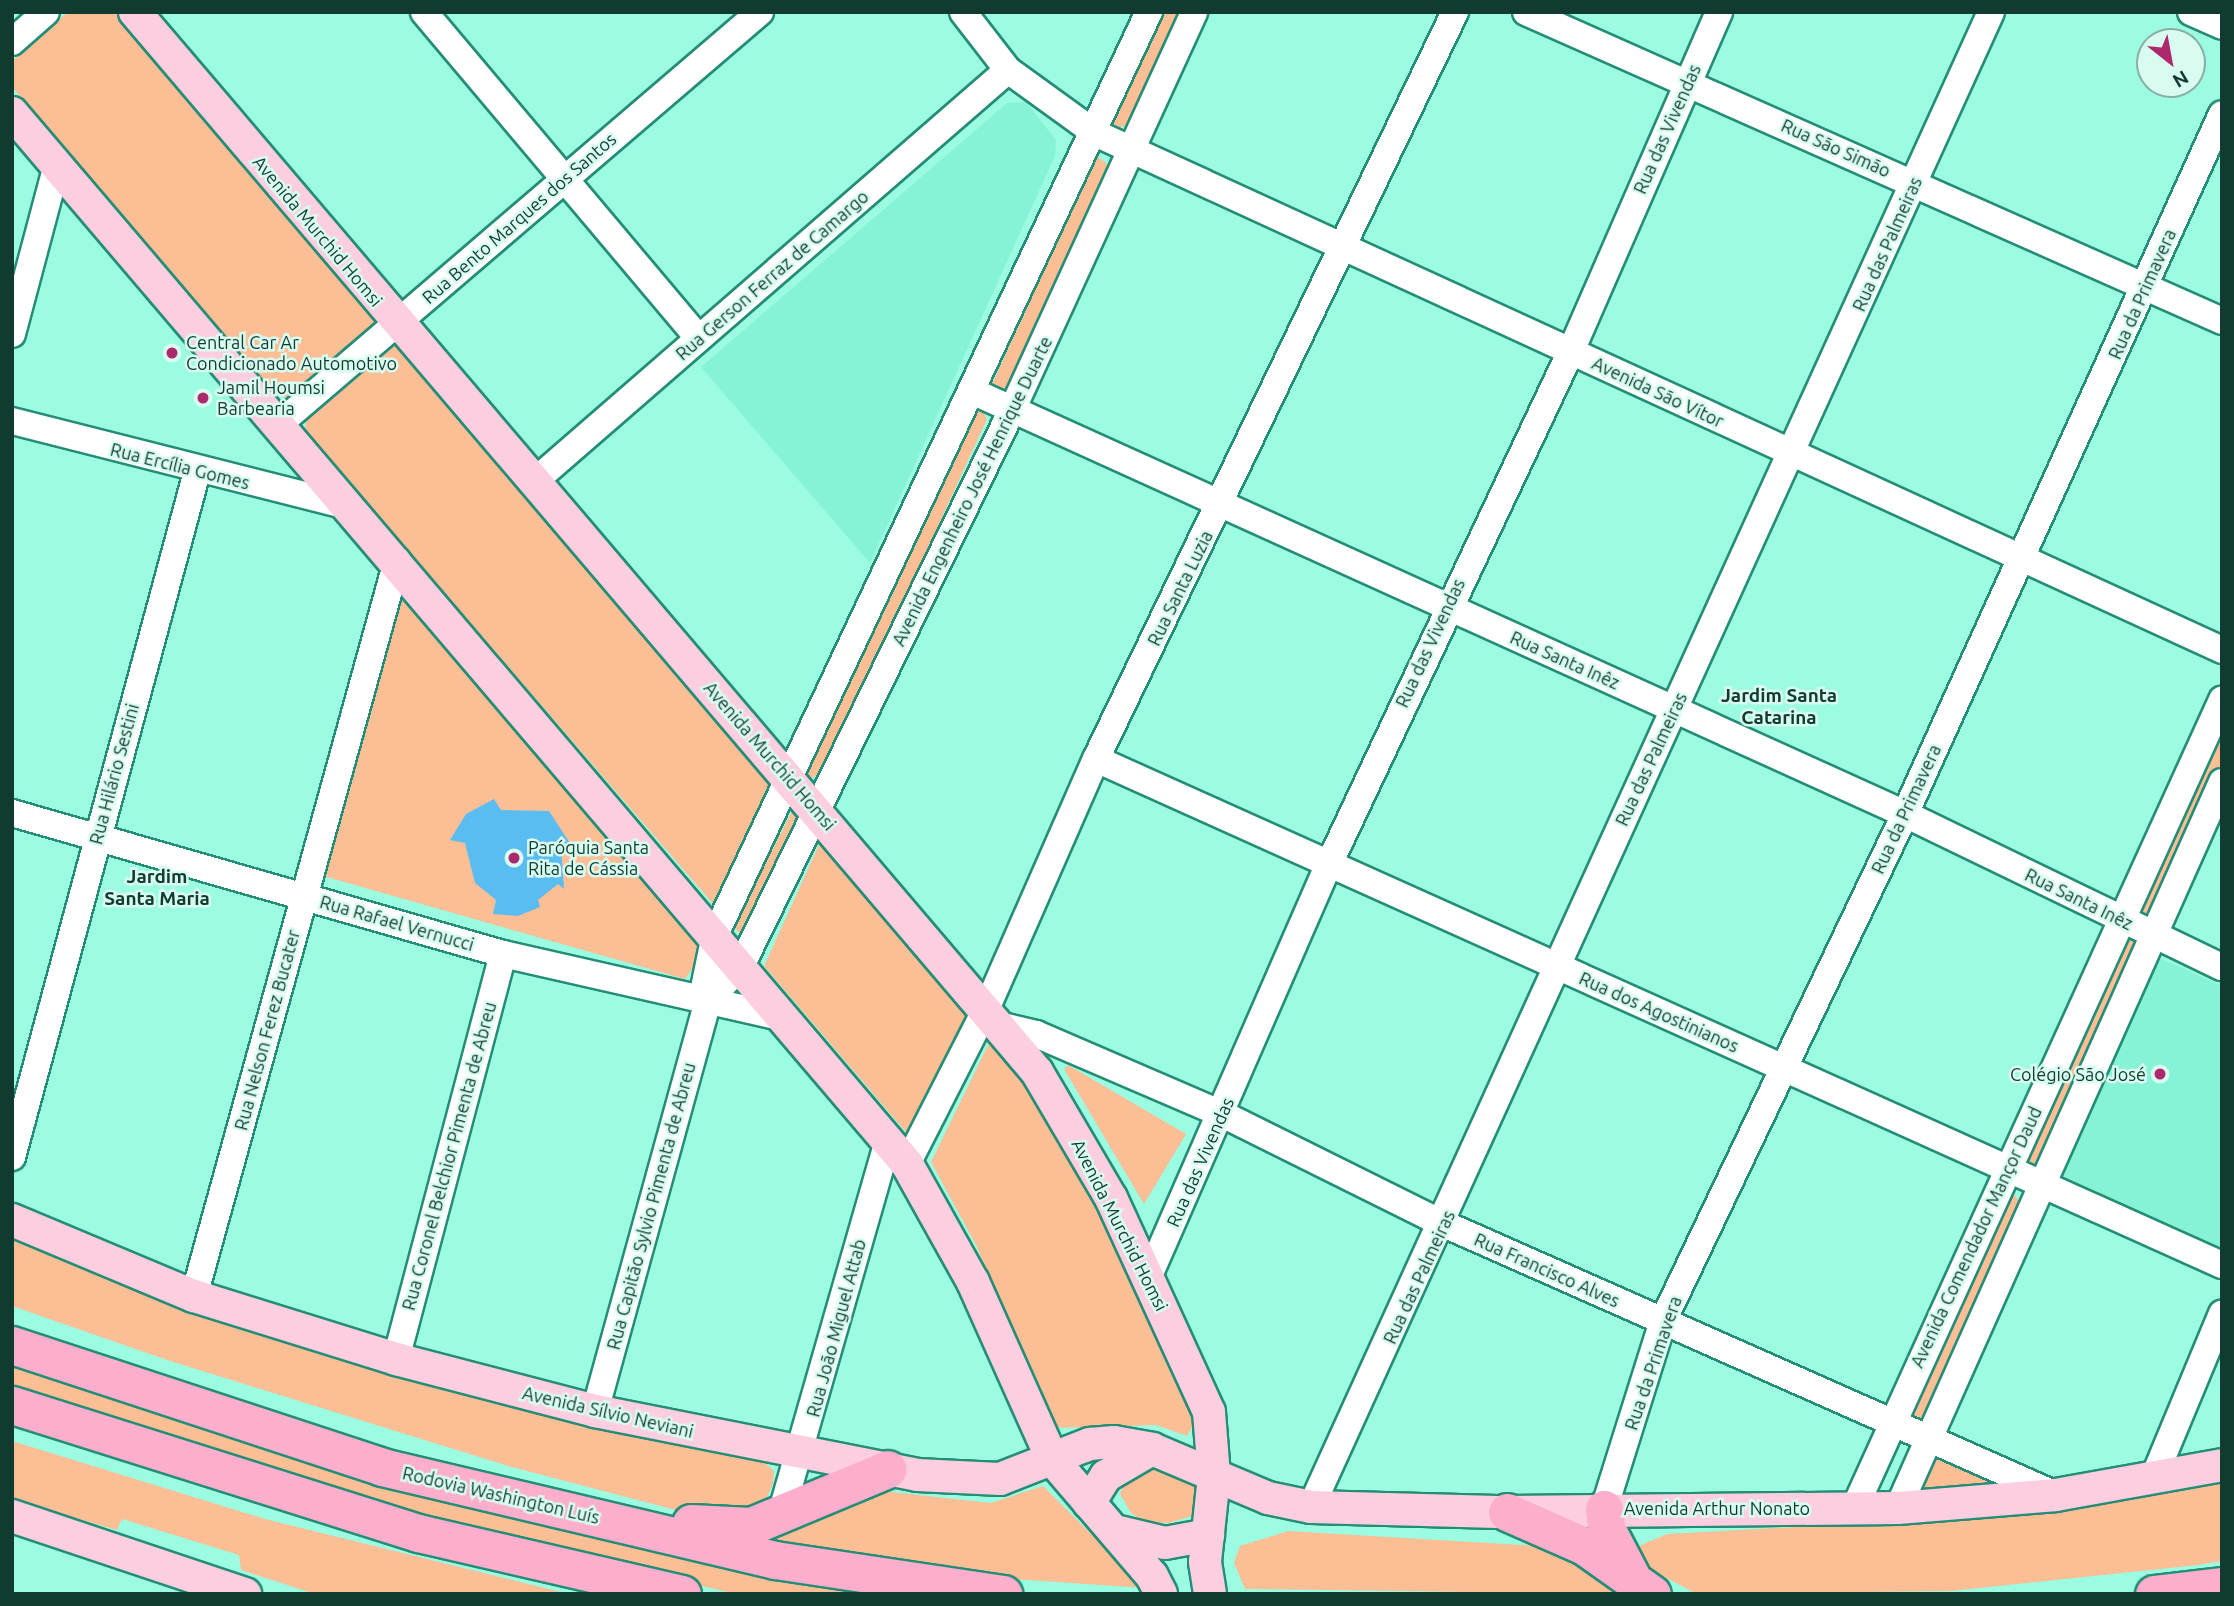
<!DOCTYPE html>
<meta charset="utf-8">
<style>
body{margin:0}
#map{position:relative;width:2234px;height:1606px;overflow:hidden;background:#9cfce1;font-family:Ubuntu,sans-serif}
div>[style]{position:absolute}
.built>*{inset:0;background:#86f2d6}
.green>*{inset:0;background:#fbbe95}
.building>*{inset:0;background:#5abdf2}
.roads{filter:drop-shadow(2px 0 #248d76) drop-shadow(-2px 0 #248d76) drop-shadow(0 2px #248d76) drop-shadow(0 -2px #248d76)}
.minor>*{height:26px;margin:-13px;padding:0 13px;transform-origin:13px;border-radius:13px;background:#fff}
.major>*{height:32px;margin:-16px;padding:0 16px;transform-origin:16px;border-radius:16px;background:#fdcee0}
.highway>*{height:37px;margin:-18.5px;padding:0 18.5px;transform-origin:18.5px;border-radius:18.5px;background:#fcaecc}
.dots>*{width:19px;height:19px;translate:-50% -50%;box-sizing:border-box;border:4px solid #d9fcf1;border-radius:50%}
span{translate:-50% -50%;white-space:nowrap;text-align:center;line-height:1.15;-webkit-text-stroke:5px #d9fcf1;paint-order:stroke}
.street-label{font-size:18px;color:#113b31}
.poi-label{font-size:18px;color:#113b31}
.left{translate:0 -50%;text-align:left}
.right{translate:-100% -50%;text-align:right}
.neighbourhood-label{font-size:19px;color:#113b31;font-weight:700}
.frame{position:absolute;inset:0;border:14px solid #113b31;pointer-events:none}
.north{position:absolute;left:2136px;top:28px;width:70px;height:70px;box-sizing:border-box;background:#d9fcf1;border:2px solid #89afa4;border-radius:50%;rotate:149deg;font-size:19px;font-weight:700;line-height:28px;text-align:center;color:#113b31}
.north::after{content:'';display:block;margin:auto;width:24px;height:32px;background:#ae286d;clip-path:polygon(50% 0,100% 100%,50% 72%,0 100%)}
</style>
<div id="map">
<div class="built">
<i style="clip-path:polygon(1026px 102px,1056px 140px,1055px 156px,870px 563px,701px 367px,1007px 103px)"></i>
<i style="clip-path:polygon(2162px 959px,2222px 986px,2222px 1251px,2060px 1179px,2055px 1162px,2152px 965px)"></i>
</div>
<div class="green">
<i style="clip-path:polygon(68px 12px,121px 12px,381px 323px,290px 399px,271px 392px,12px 87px,12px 61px)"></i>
<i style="clip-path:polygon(1159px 12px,1184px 12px,1131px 125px,1115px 128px,1107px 122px)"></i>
<i style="clip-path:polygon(1097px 156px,1111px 167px,1011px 392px,995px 391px,992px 384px)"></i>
<i style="clip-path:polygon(399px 345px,774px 781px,714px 905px,305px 432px,306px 418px,386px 348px)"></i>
<i style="clip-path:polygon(981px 407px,987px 419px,827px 768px,812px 778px,805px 773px,973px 410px)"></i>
<i style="clip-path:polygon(399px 586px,700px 940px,698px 961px,685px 979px,316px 874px)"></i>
<i style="clip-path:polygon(2222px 717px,2222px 767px,2152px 916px,2144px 918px,2138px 914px)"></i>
<i style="clip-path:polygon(793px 809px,804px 823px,743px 938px,734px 927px)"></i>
<i style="clip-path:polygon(823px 836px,975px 1011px,911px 1138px,764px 966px)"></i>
<i style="clip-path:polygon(2134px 936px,2142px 946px,2038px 1161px,2033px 1166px,2021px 1162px,2127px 937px)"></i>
<i style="clip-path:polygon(991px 1039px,1003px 1041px,1064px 1134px,1196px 1420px,1187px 1436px,1156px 1425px,1054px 1428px,976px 1245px,931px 1162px)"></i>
<i style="clip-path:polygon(1068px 1065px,1186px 1134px,1144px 1204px,1064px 1069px)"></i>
<i style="clip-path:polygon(2012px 1192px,2022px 1204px,1924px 1414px,1918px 1421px,1906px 1418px)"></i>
<i style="clip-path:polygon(12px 1229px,482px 1392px,648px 1439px,764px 1462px,774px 1471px,773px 1484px,765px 1501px,749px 1511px,687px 1513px,508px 1466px,167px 1360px,12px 1306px)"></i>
<i style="clip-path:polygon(12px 1361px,896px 1594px,737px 1594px,507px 1542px,12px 1388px)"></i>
<i style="clip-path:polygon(12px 1441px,265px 1519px,569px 1594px,315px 1594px,241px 1570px,239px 1555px,122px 1519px,117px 1530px,12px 1500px)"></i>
<i style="clip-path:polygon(1932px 1455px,1989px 1481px,1993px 1484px,1926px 1493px,1919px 1487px)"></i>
<i style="clip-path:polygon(1151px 1465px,1196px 1482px,1201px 1497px,1192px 1516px,1169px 1523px,1144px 1522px,1131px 1513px,1120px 1494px,1127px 1476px)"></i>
<i style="clip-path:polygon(2222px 1483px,2222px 1561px,2198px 1565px,1951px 1591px,1697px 1594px,1632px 1560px,1641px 1545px,1667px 1534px,1957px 1518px)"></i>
<i style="clip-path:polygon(1043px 1486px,1145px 1588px,985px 1577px,752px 1541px,882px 1491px,991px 1503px)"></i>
<i style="clip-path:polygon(1288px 1531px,1539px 1546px,1543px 1541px,1630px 1594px,1245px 1589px,1234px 1563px,1240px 1546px)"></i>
</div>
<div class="building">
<i style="clip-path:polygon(494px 799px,501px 810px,549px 811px,569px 842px,561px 848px,564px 889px,558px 884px,538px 900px,540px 907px,518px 916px,493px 914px,496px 900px,475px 883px,465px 843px,450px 840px,466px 814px)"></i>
</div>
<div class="roads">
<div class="minor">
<i style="left:424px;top:12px;width:426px;rotate:49.9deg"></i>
<i style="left:963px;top:12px;width:73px;rotate:52.2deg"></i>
<i style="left:1008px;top:70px;width:107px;rotate:35.9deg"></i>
<i style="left:1095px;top:133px;width:1240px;rotate:24.64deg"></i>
<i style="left:1526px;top:12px;width:762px;rotate:23.94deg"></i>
<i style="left:2191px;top:12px;width:34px;rotate:24deg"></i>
<i style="left:12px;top:42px;width:45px;rotate:-41.4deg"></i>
<i style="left:12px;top:334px;width:175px;rotate:-75.1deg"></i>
<i style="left:974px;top:392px;width:1022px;rotate:24.38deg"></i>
<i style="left:1905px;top:814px;width:352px;rotate:25.8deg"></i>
<i style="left:12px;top:421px;width:348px;rotate:14.2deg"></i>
<i style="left:278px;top:425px;width:635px;rotate:-40.59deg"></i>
<i style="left:536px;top:480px;width:625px;rotate:-40.98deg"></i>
<i style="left:1096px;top:759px;width:1234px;rotate:24.2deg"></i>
<i style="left:12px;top:813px;width:511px;rotate:16.02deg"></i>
<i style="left:503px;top:954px;width:289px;rotate:12.8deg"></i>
<i style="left:708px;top:1000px;width:13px;rotate:-108deg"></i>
<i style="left:704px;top:988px;width:54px;rotate:-78.3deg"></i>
<i style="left:715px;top:935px;width:1020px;rotate:-64.82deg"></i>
<i style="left:1002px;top:1026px;width:35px;rotate:13deg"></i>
<i style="left:1036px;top:1034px;width:202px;rotate:23.3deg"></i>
<i style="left:1222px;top:1114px;width:248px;rotate:26.4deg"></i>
<i style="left:1444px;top:1224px;width:669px;rotate:23.88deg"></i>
<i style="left:12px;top:1157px;width:710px;rotate:-74.89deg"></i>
<i style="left:907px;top:1164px;width:176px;rotate:-63deg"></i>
<i style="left:987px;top:1007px;width:271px;rotate:-66.3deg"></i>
<i style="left:1096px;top:759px;width:829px;rotate:-64.33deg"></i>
<i style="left:1148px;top:1278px;width:454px;rotate:-66.4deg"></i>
<i style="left:1330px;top:862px;width:565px;rotate:-64.75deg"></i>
<i style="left:1571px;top:351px;width:370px;rotate:-66.4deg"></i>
<i style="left:194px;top:1296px;width:763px;rotate:-74.56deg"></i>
<i style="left:396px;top:1359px;width:419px;rotate:-75.2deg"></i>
<i style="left:595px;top:1411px;width:426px;rotate:-74.6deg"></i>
<i style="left:708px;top:1000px;width:47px;rotate:-45.9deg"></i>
<i style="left:741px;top:966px;width:621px;rotate:-64.01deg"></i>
<i style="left:1013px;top:408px;width:435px;rotate:-65.4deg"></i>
<i style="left:2154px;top:1477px;width:177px;rotate:-67.4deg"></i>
<i style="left:1311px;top:1507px;width:1642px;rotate:-65.54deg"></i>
<i style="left:1855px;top:1507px;width:887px;rotate:-65.55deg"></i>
<i style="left:1898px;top:1508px;width:795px;rotate:-65.95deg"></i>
<i style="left:1604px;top:1509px;width:197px;rotate:-72.6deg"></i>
<i style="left:1663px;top:1321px;width:562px;rotate:-64.48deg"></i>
<i style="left:1905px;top:814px;width:768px;rotate:-65.64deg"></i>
<i style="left:781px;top:1514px;width:389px;rotate:-74deg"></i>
</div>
<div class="major">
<i style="left:135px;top:12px;width:1392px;rotate:49.6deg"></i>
<i style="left:1037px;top:1072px;width:146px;rotate:59.6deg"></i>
<i style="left:1111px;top:1198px;width:235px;rotate:65.4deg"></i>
<i style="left:1209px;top:1412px;width:64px;rotate:85.5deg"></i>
<i style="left:1214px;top:1476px;width:86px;rotate:96deg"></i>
<i style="left:1205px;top:1562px;width:32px;rotate:81deg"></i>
<i style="left:12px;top:113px;width:1380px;rotate:49.58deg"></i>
<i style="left:907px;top:1164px;width:135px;rotate:60.8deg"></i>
<i style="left:973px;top:1282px;width:194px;rotate:65.9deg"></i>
<i style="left:1052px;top:1459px;width:154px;rotate:49.5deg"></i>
<i style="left:1152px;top:1576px;width:20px;rotate:63deg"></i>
<i style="left:12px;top:1220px;width:197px;rotate:22.7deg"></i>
<i style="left:194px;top:1296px;width:212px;rotate:17.3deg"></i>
<i style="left:396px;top:1359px;width:206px;rotate:14.6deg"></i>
<i style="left:595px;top:1411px;width:328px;rotate:11.2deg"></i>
<i style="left:917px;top:1475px;width:83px;rotate:2.8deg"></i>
<i style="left:1000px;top:1479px;width:97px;rotate:-21.3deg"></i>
<i style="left:1090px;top:1444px;width:24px;rotate:-5deg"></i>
<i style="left:1114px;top:1442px;width:39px;rotate:10deg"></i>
<i style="left:1152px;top:1449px;width:126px;rotate:22.9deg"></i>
<i style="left:1268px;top:1498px;width:44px;rotate:11.8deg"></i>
<i style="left:1311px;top:1507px;width:196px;rotate:1.5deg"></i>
<i style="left:1507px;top:1512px;width:391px;rotate:-0.6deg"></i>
<i style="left:1898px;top:1508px;width:159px;rotate:-4.7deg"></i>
<i style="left:2056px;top:1495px;width:169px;rotate:-10.2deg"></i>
<i style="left:1089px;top:1503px;width:32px;rotate:-58deg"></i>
<i style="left:1106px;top:1476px;width:53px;rotate:-30.4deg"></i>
<i style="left:12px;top:1516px;width:246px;rotate:18.5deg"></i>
<i style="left:1115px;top:1531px;width:51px;rotate:13.5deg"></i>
<i style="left:1165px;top:1543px;width:44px;rotate:-10.5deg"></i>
</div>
<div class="highway">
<i style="left:12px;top:1345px;width:390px;rotate:18.2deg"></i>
<i style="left:382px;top:1467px;width:404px;rotate:13.3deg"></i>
<i style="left:775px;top:1560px;width:231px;rotate:8.5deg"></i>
<i style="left:12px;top:1405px;width:426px;rotate:17.5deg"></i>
<i style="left:418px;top:1533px;width:271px;rotate:13deg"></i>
<i style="left:1604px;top:1509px;width:19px;rotate:84deg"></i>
<i style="left:1606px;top:1528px;width:54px;rotate:62.5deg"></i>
<i style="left:1507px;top:1512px;width:84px;rotate:23.8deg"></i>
<i style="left:1584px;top:1546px;width:83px;rotate:35.2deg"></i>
<i style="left:691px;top:1523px;width:60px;rotate:2.9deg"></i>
<i style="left:751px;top:1526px;width:148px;rotate:-22.6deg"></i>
<i style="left:2154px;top:1594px;width:68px;rotate:-6.7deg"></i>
</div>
</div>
<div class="dots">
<i style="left:172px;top:353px;background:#ae286d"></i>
<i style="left:203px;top:398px;background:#ae286d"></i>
<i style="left:514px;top:858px;background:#ae286d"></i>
<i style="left:2160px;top:1074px;background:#ae286d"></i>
</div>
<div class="street-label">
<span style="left:1667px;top:129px;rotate:-66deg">Rua das Vivendas</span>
<span style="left:1836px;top:148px;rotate:24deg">Rua São Simão</span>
<span style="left:519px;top:218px;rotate:-41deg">Rua Bento Marques dos Santos</span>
<span style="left:318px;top:231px;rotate:50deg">Avenida Murchid Homsi</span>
<span style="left:1887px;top:244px;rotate:-66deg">Rua das Palmeiras</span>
<span style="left:772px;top:275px;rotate:-41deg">Rua Gerson Ferraz de Camargo</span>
<span style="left:2142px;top:294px;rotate:-66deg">Rua da Primavera</span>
<span style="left:1658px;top:392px;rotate:25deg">Avenida São Vítor</span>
<span style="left:180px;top:466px;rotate:14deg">Rua Ercília Gomes</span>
<span style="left:972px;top:491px;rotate:-64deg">Avenida Engenheiro José Henrique Duarte</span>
<span style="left:1180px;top:588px;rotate:-64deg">Rua Santa Luzia</span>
<span style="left:1430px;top:643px;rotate:-65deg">Rua das Vivendas</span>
<span style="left:1565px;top:660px;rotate:24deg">Rua Santa Inêz</span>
<span style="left:770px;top:756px;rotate:49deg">Avenida Murchid Homsi</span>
<span style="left:1651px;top:759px;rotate:-65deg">Rua das Palmeiras</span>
<span style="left:114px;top:774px;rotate:-75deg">Rua Hilário Sestini</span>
<span style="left:1906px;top:809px;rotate:-65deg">Rua da Primavera</span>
<span style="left:2079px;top:899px;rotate:26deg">Rua Santa Inêz</span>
<span style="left:397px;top:923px;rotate:16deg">Rua Rafael Vernucci</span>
<span style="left:1659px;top:1012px;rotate:24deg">Rua dos Agostinianos</span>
<span style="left:267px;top:1030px;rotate:-75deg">Rua Nelson Ferez Bucater</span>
<span style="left:449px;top:1156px;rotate:-75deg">Rua Coronel Belchior Pimenta de Abreu</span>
<span style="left:1200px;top:1162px;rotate:-66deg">Rua das Vivendas</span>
<span style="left:651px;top:1206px;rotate:-75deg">Rua Capitão Sylvio Pimenta de Abreu</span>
<span style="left:1120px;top:1225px;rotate:63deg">Avenida Murchid Homsi</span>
<span style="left:1976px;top:1237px;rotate:-65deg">Avenida Comendador Mançor Daud</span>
<span style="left:1547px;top:1270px;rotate:24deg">Rua Francisco Alves</span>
<span style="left:1419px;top:1277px;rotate:-65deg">Rua das Palmeiras</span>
<span style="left:836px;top:1328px;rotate:-75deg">Rua João Miguel Attab</span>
<span style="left:1653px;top:1363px;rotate:-71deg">Rua da Primavera</span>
<span style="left:608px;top:1412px;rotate:13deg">Avenida Sílvio Neviani</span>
<span style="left:501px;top:1495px;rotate:13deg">Rodovia Washington Luís</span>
<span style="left:1717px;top:1508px">Avenida Arthur Nonato</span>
</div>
<div class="poi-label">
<span class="left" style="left:186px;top:353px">Central Car Ar<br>Condicionado Automotivo</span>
<span class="left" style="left:217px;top:398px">Jamil Houmsi<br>Barbearia</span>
<span class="left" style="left:528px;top:858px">Paróquia Santa<br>Rita de Cássia</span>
<span class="right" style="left:2146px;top:1074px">Colégio São José</span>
</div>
<div class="neighbourhood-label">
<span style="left:1779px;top:707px">Jardim Santa<br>Catarina</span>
<span style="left:157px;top:888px">Jardim<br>Santa Maria</span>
</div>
<div class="frame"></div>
<div class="north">N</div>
</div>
